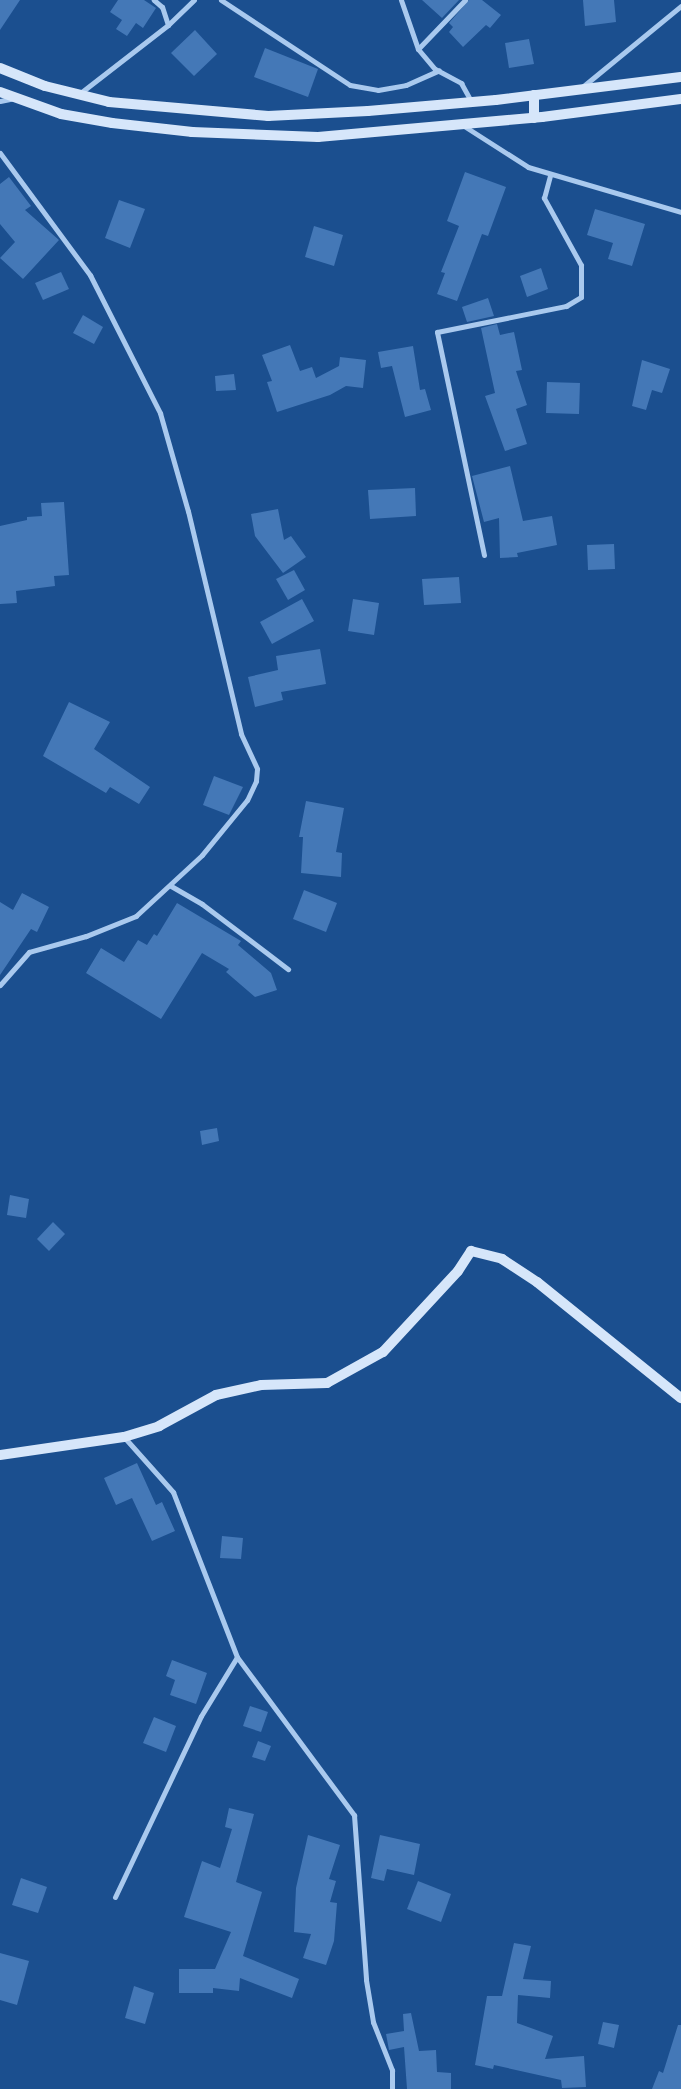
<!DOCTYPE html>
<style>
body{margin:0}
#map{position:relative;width:681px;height:2089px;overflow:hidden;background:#1b4f8f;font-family:Helvetica,sans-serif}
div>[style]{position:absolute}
.building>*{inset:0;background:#4478b7}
.street>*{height:5px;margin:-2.5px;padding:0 2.5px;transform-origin:2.5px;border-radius:2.5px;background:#a9c9ee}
.secondary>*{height:10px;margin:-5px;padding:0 5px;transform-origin:5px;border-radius:5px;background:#d6e6fa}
span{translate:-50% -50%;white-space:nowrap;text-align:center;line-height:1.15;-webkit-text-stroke:5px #1b4f8f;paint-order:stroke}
</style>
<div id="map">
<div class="building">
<i style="clip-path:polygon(0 0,20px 0,0 30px)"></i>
<i style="clip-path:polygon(118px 0,144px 0,156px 8px,143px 28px,136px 23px,127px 36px,116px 29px,122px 20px,110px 12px)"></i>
<i style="clip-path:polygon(422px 0,459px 0,442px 18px)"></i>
<i style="clip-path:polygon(469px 0,482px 0,501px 15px,490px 28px,486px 25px,463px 47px,449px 32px,453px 27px,449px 23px)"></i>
<i style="clip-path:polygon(583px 0,614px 0,616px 22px,585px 26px)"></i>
<i style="clip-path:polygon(195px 30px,217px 54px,194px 76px,171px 53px)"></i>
<i style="clip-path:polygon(529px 39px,534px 64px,509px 68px,505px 43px)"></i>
<i style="clip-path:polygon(265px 48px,318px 69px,308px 97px,254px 77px)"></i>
<i style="clip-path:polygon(465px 172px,506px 187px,488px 236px,482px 234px,457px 301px,437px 294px,445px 273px,441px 272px,459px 226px,447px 221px)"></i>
<i style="clip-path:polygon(9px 177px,31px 206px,25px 210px,59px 240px,23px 279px,0 258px,15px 242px,0 224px,0 184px)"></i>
<i style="clip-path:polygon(119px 200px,145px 209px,130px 248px,105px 238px)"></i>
<i style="clip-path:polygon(595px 209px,645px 224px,632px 266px,608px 259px,613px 243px,587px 235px)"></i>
<i style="clip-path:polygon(314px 226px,343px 235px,334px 266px,305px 257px)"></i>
<i style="clip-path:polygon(541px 268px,548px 289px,527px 297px,520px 276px)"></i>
<i style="clip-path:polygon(61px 272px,69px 289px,43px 300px,35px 283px)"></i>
<i style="clip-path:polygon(488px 298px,494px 316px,467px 322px,462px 307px)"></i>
<i style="clip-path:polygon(83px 315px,103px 327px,94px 344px,73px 333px)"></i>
<i style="clip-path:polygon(497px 324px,500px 335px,514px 332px,522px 370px,516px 371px,527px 405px,516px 409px,527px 444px,505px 451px,485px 396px,495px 393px,481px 328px)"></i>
<i style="clip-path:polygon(290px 345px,300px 371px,312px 367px,316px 378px,339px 366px,340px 357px,366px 360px,363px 388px,346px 386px,330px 395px,277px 412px,267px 382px,272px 381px,262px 355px)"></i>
<i style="clip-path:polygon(413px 346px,420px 390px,425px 389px,431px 410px,405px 417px,392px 366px,381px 368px,378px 352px)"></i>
<i style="clip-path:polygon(642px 360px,670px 369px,662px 393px,652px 390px,646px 410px,632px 406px)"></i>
<i style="clip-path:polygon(234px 374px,236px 390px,216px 391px,215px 376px)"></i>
<i style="clip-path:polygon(547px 382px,580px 383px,579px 414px,546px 413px)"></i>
<i style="clip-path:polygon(510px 466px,523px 521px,552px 516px,557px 545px,517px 553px,518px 557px,500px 558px,499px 518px,484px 522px,472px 476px)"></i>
<i style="clip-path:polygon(415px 488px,416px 516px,370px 519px,368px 490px)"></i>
<i style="clip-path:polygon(64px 502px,69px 575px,54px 576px,55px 586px,16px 591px,17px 603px,0 604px,0 526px,27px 520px,27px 517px,42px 516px,41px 503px)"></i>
<i style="clip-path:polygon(278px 509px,284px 540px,291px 536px,306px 557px,283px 573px,255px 536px,251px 514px)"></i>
<i style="clip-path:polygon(614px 544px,615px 569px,588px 570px,587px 545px)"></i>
<i style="clip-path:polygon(294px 570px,305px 590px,288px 600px,276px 579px)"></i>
<i style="clip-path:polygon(459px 577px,461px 603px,424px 605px,422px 579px)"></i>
<i style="clip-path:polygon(302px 599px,314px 621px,272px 644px,260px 622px)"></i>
<i style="clip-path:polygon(353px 599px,379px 603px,374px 635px,348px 631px)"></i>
<i style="clip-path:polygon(320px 649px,326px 684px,281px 692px,283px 700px,255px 707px,248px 677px,278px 670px,276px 656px)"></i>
<i style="clip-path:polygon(69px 702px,110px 722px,94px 749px,150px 787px,139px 804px,110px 787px,106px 793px,43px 756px)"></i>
<i style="clip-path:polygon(214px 776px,243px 787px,229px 815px,203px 805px)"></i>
<i style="clip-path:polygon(306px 801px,344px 808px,336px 852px,342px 853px,341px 877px,301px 873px,303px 837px,299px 837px)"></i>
<i style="clip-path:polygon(304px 890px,337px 903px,326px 932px,293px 919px)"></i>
<i style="clip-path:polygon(22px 893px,49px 907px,37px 932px,31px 929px,0 975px,0 902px,13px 910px)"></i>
<i style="clip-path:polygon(177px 903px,241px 941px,238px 945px,271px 973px,277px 990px,255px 997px,226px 972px,229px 969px,202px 953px,161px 1019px,86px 973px,101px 948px,124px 962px,138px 940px,147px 945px,154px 934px,157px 936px)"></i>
<i style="clip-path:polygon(217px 1128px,219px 1141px,202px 1145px,200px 1131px)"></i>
<i style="clip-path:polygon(10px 1195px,29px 1199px,26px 1218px,7px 1215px)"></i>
<i style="clip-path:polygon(53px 1222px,65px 1234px,49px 1251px,37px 1239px)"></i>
<i style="clip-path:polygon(137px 1463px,156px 1505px,162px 1502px,175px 1531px,152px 1541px,132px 1498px,116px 1505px,104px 1478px)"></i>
<i style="clip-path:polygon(222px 1536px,243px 1538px,241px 1559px,220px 1558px)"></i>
<i style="clip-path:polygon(172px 1660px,207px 1673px,196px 1704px,170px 1695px,175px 1680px,166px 1676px)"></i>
<i style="clip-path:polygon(250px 1706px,268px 1712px,261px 1732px,243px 1726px)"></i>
<i style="clip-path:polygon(154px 1717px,176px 1726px,166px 1752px,143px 1743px)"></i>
<i style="clip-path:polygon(258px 1741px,271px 1746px,265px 1761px,252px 1757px)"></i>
<i style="clip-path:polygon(229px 1808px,254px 1814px,236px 1882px,262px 1892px,243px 1956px,299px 1979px,292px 1998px,240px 1978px,239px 1991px,213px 1988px,213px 1993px,179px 1993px,179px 1969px,215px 1969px,231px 1932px,184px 1917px,202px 1861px,220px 1868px,232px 1829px,225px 1827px)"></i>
<i style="clip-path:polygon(308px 1835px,340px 1845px,329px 1879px,336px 1881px,330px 1902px,337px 1903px,334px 1941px,326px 1965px,303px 1958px,311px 1934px,294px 1932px,296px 1888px)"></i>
<i style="clip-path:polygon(380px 1835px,420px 1844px,414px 1875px,387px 1869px,384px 1881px,371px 1878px)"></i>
<i style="clip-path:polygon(21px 1878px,47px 1887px,38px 1913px,12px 1905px)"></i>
<i style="clip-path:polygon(418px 1881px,451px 1894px,441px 1922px,407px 1909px)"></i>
<i style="clip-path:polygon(514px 1943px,531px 1946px,523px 1979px,551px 1981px,550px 1998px,518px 1995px,517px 2023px,553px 2036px,545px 2059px,584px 2056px,586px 2087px,562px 2088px,561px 2080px,494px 2065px,493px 2069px,475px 2065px,487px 1996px,502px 1996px)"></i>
<i style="clip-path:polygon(0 1953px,29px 1961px,17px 2005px,0 2000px)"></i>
<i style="clip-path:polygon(134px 1986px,154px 1993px,145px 2024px,125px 2018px)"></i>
<i style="clip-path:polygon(411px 2013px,419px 2051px,436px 2050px,437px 2072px,451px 2073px,451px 2089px,407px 2089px,404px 2047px,389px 2050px,386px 2034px,404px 2031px,403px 2014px)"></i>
<i style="clip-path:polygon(603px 2022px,619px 2025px,614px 2048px,598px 2044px)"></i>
<i style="clip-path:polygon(678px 2025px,681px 2025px,681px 2089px,652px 2089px,659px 2071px,663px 2073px)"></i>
</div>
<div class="street">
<i style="left:221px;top:0;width:154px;rotate:33.4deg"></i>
<i style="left:350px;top:85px;width:28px;rotate:10deg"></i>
<i style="left:378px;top:90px;width:28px;rotate:-10deg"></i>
<i style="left:406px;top:85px;width:36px;rotate:-24deg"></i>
<i style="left:401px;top:0;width:52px;rotate:70.9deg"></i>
<i style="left:418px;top:49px;width:26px;rotate:50deg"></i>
<i style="left:435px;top:69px;width:30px;rotate:28deg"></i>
<i style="left:461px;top:83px;width:21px;rotate:61deg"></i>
<i style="left:168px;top:25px;width:36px;rotate:-44deg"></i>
<i style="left:418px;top:49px;width:68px;rotate:-46.2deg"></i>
<i style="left:581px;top:88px;width:129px;rotate:-39.4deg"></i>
<i style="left:79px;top:94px;width:113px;rotate:-37.8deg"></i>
<i style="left:168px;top:25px;width:19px;rotate:-108deg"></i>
<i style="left:162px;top:7px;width:11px;rotate:-139deg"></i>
<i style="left:0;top:101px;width:15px;rotate:-11deg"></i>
<i style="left:464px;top:126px;width:76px;rotate:32.6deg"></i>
<i style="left:528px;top:167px;width:159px;rotate:16.4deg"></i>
<i style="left:0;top:153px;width:152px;rotate:53.6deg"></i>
<i style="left:90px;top:275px;width:155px;rotate:63.1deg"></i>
<i style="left:160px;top:413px;width:102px;rotate:74.1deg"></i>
<i style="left:188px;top:511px;width:229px;rotate:76.6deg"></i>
<i style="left:241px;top:734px;width:38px;rotate:65deg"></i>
<i style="left:257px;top:769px;width:12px;rotate:95deg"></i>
<i style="left:256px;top:781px;width:21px;rotate:115deg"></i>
<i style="left:247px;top:800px;width:71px;rotate:129.3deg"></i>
<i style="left:202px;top:855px;width:90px;rotate:137.3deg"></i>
<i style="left:136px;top:916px;width:54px;rotate:158.2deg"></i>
<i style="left:86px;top:936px;width:59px;rotate:164.3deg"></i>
<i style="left:29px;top:952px;width:44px;rotate:131.3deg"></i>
<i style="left:484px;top:555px;width:228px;rotate:-101.9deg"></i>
<i style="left:437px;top:332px;width:132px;rotate:-11.4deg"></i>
<i style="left:566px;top:306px;width:17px;rotate:-31deg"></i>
<i style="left:581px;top:297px;width:32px;rotate:-90deg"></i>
<i style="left:581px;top:265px;width:77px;rotate:-118.9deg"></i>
<i style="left:544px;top:198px;width:24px;rotate:-75deg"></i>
<i style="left:171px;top:886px;width:36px;rotate:30deg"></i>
<i style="left:202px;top:904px;width:108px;rotate:37.1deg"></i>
<i style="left:124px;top:1437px;width:74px;rotate:48.3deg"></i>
<i style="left:173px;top:1492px;width:177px;rotate:68.8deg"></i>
<i style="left:237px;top:1657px;width:197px;rotate:53.5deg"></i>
<i style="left:354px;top:1815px;width:165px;rotate:85.8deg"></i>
<i style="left:366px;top:1980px;width:43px;rotate:80.5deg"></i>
<i style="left:373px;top:2022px;width:52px;rotate:68.4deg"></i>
<i style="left:392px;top:2070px;width:19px;rotate:90deg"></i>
<i style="left:115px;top:1897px;width:200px;rotate:-64.6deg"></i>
<i style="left:201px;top:1716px;width:69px;rotate:-58.6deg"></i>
</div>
<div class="secondary">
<i style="left:0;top:68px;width:48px;rotate:21.8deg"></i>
<i style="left:45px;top:86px;width:66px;rotate:14deg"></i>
<i style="left:109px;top:102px;width:160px;rotate:5deg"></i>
<i style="left:268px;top:116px;width:100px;rotate:-2.9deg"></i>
<i style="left:368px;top:111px;width:128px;rotate:-4.9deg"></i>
<i style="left:496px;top:100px;width:186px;rotate:-7.1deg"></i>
<i style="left:0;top:92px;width:65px;rotate:19.8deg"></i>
<i style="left:61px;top:114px;width:52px;rotate:10deg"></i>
<i style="left:112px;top:123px;width:81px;rotate:6.4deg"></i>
<i style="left:192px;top:132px;width:126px;rotate:2.3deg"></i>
<i style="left:318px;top:137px;width:225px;rotate:-5.1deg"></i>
<i style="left:542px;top:117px;width:140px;rotate:-7.4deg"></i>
<i style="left:534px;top:95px;width:23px;rotate:90deg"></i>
<i style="left:0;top:1455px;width:125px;rotate:-8.3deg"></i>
<i style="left:124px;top:1437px;width:37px;rotate:-17deg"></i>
<i style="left:159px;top:1426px;width:65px;rotate:-28.5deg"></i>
<i style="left:216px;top:1395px;width:46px;rotate:-12.5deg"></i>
<i style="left:261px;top:1385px;width:66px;rotate:-1.7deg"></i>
<i style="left:327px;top:1383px;width:64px;rotate:-29deg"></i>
<i style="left:383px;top:1352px;width:110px;rotate:-47.2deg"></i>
<i style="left:458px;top:1271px;width:24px;rotate:-57deg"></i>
<i style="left:471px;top:1251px;width:32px;rotate:14deg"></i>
<i style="left:502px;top:1259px;width:42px;rotate:33.3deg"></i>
<i style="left:537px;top:1282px;width:185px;rotate:38.9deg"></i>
</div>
</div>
